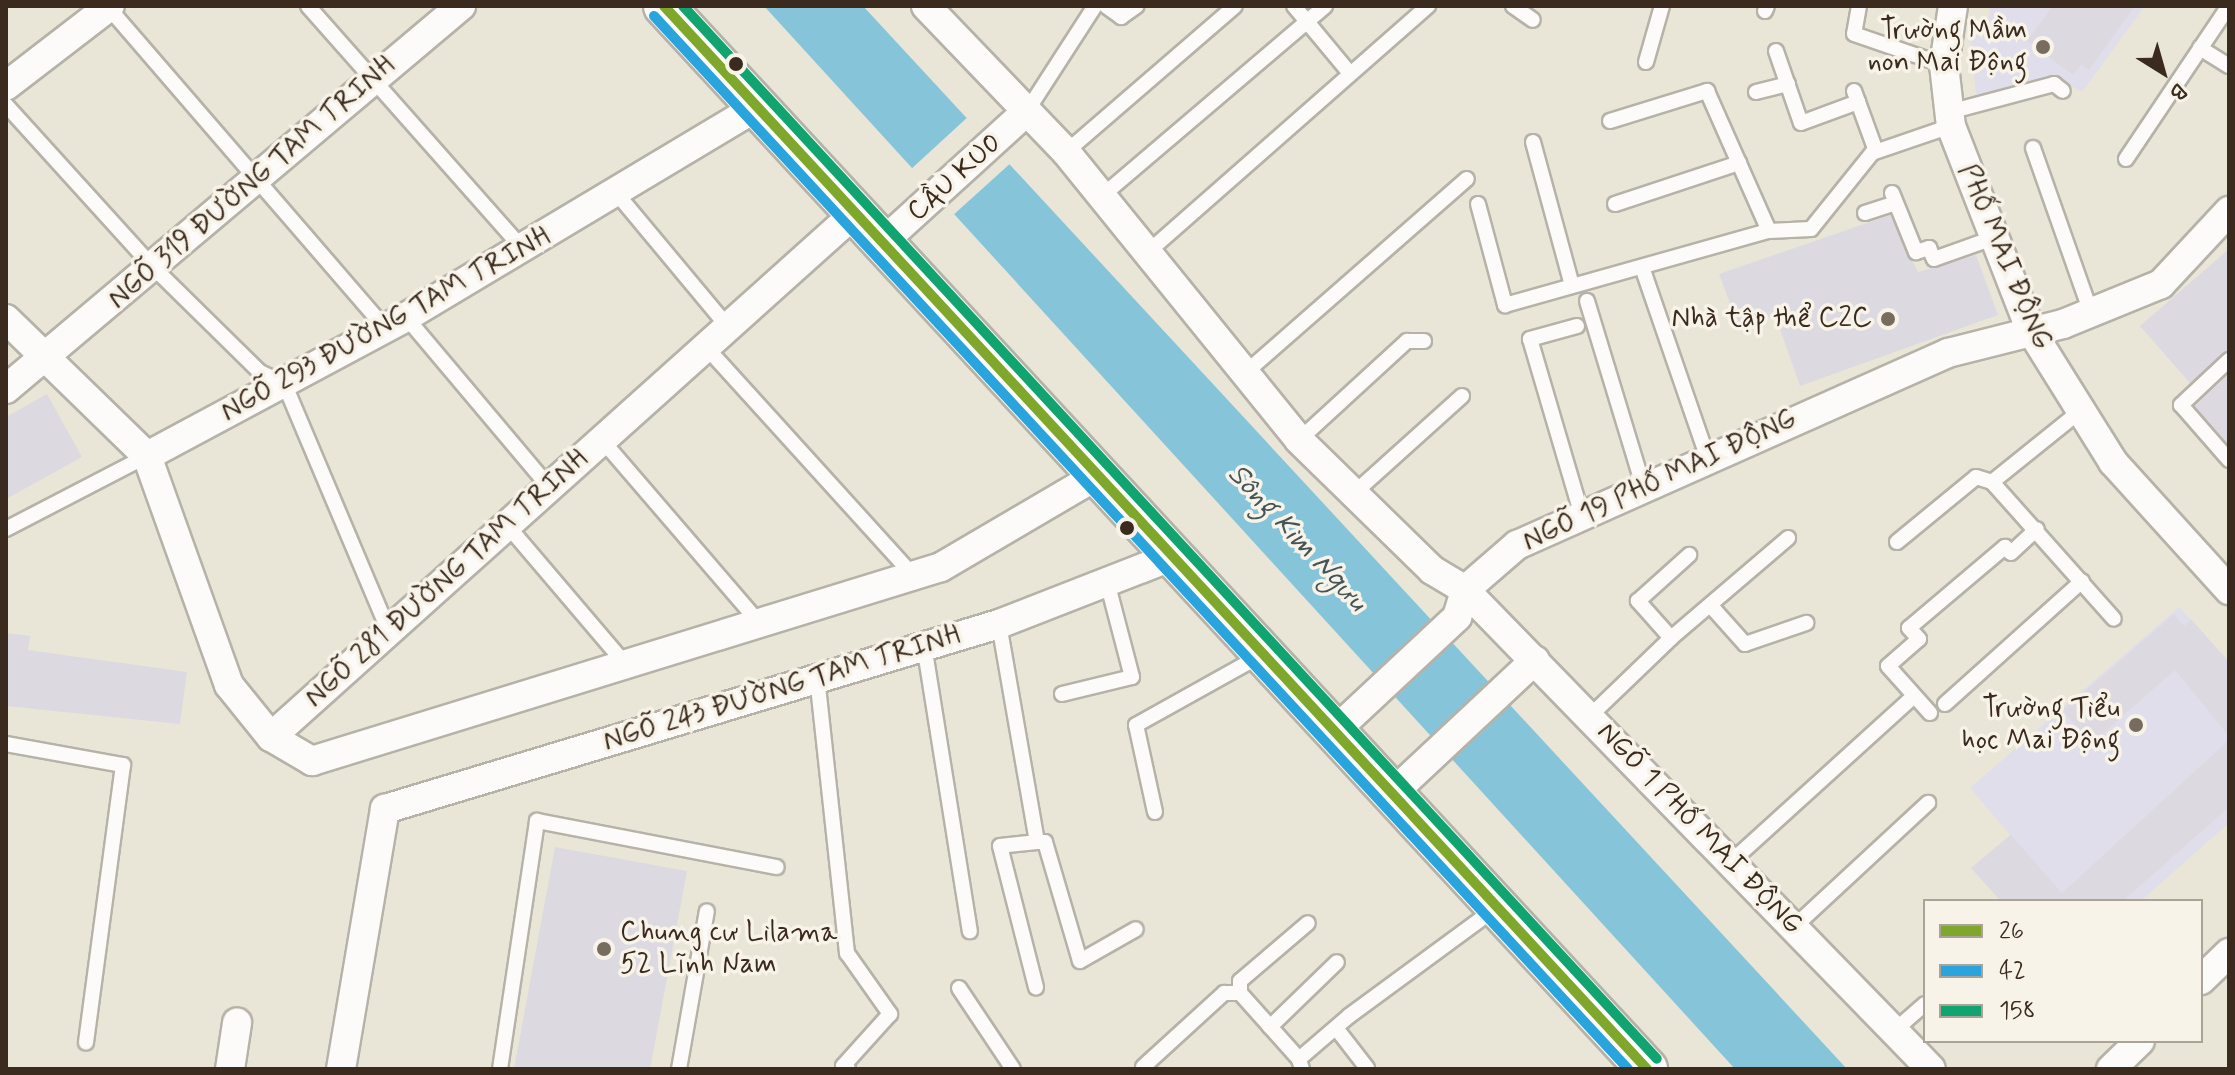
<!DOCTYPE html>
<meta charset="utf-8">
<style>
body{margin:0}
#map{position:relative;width:2235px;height:1075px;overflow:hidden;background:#e9e6d8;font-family:Mynerve,sans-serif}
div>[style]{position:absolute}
.built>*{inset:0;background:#e0deea}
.water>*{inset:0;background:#86c5d9}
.pier>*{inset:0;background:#e9e6d8}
.building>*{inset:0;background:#ddd9e0}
.roads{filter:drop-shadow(2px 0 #b6b2a8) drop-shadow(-2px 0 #b6b2a8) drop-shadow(0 2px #b6b2a8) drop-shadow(0 -2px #b6b2a8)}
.service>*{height:14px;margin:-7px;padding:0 7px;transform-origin:7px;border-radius:7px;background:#fcfbf9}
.minor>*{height:28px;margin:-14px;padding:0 14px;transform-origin:14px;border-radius:14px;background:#fcfbf9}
.secondary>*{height:40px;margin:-20px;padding:0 20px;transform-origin:20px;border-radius:20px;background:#fcfbf9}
.bus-1>*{height:10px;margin:-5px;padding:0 5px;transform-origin:5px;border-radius:5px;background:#7fa72b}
.bus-2>*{height:10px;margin:-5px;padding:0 5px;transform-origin:5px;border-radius:5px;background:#2aa4dd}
.bus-3>*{height:10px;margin:-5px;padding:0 5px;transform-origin:5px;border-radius:5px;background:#11a471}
.dots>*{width:22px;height:22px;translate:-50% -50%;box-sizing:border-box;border:4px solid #f7f3e8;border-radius:50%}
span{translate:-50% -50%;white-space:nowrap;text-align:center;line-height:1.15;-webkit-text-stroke:7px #f7f3e8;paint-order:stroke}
.poi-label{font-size:28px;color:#3b2a1e}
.right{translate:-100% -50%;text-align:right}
.left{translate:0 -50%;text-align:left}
.street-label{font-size:28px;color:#3b2a1e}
.water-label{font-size:30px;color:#455456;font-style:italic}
.frame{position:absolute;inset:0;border:8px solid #3b2a1e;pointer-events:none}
.legend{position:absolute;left:1923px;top:899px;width:280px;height:144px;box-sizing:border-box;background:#f7f3e8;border:2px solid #aca397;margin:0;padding:10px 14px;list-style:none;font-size:24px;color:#3b2a1e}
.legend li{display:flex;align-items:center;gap:16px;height:40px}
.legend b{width:40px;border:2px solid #aca397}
.north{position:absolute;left:2123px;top:32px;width:80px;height:80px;-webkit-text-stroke:6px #f7f3e8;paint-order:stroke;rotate:143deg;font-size:22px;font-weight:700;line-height:32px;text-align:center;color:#3b2a1e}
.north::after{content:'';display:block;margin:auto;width:28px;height:36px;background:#3b2a1e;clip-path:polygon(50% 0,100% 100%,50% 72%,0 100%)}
</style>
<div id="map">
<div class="built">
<i style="clip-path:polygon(1990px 6px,2145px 6px,2082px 92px,2057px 78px,1977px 100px,1968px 22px,1987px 28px)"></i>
<i style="clip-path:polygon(2179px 607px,2229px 662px,2229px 823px,2141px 901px,2001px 901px,1971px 868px,2010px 835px,1970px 788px)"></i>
</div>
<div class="water">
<i style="clip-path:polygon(764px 6px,863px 6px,1847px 1069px,1735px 1069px)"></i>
</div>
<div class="pier">
<i style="clip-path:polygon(970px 115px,1013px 161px,951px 217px,909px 171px)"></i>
</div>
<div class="building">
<i style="clip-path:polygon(2053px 6px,2135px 6px,2089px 70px,2081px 65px,2073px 75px,2027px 41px)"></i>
<i style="clip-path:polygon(1890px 215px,1918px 272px,1976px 255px,1998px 315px,1800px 386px,1775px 315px,1739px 328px,1719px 274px)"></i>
<i style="clip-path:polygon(2229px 249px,2229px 350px,2190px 383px,2140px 326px)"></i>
<i style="clip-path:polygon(2229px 374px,2229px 445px,2195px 406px)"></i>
<i style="clip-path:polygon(47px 394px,82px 457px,6px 499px,6px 417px)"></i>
<i style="clip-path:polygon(2174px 614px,2184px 626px,2191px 619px,2229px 662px,2229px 736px,2175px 670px,2091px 744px,2063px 710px)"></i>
<i style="clip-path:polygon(6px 633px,30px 636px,28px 650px,187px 672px,180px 724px,6px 706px)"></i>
<i style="clip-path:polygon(2229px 740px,2229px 807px,2123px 901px,2001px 901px,1971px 868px,2011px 835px,2062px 893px)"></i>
<i style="clip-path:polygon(555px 847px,687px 871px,650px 1069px,514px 1069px)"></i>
</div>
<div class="roads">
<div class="service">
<i style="left:308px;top:6px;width:324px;rotate:48.5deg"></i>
<i style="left:1106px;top:6px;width:19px;rotate:36deg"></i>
<i style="left:1121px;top:17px;width:19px;rotate:-35deg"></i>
<i style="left:1294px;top:6px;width:85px;rotate:50.3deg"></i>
<i style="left:1513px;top:6px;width:24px;rotate:35deg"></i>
<i style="left:1859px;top:6px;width:28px;rotate:100deg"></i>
<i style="left:1854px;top:34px;width:95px;rotate:19deg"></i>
<i style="left:108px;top:7px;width:425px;rotate:49.2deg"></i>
<i style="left:1765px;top:11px;width:5px;rotate:-68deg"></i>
<i style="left:2200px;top:48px;width:34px;rotate:32deg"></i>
<i style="left:1776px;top:51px;width:76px;rotate:70.9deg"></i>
<i style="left:1801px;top:123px;width:61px;rotate:-20.2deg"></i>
<i style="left:1646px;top:62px;width:58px;rotate:-74.1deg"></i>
<i style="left:1854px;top:91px;width:64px;rotate:69.9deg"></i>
<i style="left:1756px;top:92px;width:33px;rotate:-14deg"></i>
<i style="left:6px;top:105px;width:220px;rotate:47.8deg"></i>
<i style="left:154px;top:268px;width:148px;rotate:44.5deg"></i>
<i style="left:260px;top:372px;width:26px;rotate:25deg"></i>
<i style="left:284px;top:383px;width:269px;rotate:67.1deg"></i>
<i style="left:1027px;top:111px;width:125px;rotate:-57.1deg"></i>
<i style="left:1949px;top:112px;width:109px;rotate:-14.9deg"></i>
<i style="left:2054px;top:84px;width:11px;rotate:38deg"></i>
<i style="left:1610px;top:121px;width:102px;rotate:-17.2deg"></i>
<i style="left:1707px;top:91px;width:153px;rotate:66.1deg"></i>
<i style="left:1533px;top:142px;width:149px;rotate:74.8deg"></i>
<i style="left:2033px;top:148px;width:175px;rotate:70.6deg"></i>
<i style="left:1066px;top:152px;width:223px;rotate:-40.8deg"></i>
<i style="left:2126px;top:159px;width:184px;rotate:-56.1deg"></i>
<i style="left:1892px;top:193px;width:64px;rotate:67.9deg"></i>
<i style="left:1916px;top:252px;width:14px;rotate:-17deg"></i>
<i style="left:1929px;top:248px;width:12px;rotate:66deg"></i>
<i style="left:1934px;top:259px;width:63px;rotate:-19.6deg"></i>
<i style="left:618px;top:195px;width:172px;rotate:50.2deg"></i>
<i style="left:1102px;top:196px;width:293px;rotate:-40.4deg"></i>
<i style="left:1478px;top:204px;width:105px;rotate:75deg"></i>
<i style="left:1505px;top:305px;width:274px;rotate:-15.7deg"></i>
<i style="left:1769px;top:231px;width:42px;rotate:-2.7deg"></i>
<i style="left:1811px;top:229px;width:97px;rotate:-51.2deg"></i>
<i style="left:1872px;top:153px;width:83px;rotate:-18.9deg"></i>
<i style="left:1615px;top:204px;width:131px;rotate:-18.3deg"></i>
<i style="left:1865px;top:213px;width:32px;rotate:-18deg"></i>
<i style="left:1148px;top:252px;width:373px;rotate:-41.3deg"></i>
<i style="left:1643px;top:270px;width:197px;rotate:71deg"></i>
<i style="left:1587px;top:301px;width:192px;rotate:73.1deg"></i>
<i style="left:406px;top:317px;width:222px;rotate:49.9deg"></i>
<i style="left:1577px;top:326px;width:49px;rotate:164.5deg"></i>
<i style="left:1530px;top:339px;width:180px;rotate:73.6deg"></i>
<i style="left:706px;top:347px;width:308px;rotate:47.8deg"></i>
<i style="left:2229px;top:360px;width:66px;rotate:136.8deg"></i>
<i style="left:2181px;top:405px;width:73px;rotate:48.9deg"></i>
<i style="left:1244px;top:374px;width:296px;rotate:-41.2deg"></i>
<i style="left:2079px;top:412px;width:112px;rotate:141.2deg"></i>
<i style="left:1992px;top:482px;width:183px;rotate:48.3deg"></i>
<i style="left:602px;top:440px;width:243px;rotate:49.3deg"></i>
<i style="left:1299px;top:440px;width:147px;rotate:-42.5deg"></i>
<i style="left:1407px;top:341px;width:17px"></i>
<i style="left:1352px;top:495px;width:148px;rotate:-42deg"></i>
<i style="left:507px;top:525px;width:184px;rotate:49.6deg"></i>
<i style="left:6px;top:529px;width:159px;rotate:-27.4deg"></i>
<i style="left:1897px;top:542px;width:102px;rotate:-39.4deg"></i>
<i style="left:1976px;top:477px;width:17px;rotate:17deg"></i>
<i style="left:1711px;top:606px;width:51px;rotate:48.2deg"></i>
<i style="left:1745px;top:644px;width:65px;rotate:-19deg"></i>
<i style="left:999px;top:624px;width:221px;rotate:80.1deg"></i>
<i style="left:1037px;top:842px;width:37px;rotate:174deg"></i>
<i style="left:1000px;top:846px;width:146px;rotate:75.7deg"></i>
<i style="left:1671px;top:638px;width:154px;rotate:-40.5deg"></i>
<i style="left:924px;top:645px;width:290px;rotate:80.9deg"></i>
<i style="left:817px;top:677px;width:278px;rotate:83.8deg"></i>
<i style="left:847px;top:953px;width:75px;rotate:54.8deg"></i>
<i style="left:890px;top:1014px;width:70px;rotate:132.1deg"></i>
<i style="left:843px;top:1066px;width:6px;rotate:31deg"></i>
<i style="left:1062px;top:694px;width:72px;rotate:-13.7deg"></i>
<i style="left:1132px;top:677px;width:102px;rotate:-104.7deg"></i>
<i style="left:1945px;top:704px;width:184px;rotate:-41.9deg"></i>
<i style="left:1930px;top:713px;width:63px;rotate:-131.8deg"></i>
<i style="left:1888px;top:666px;width:41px;rotate:-41.1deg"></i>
<i style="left:1919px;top:639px;width:15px;rotate:-132deg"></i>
<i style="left:1909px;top:628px;width:126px;rotate:-40.2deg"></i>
<i style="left:2005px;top:547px;width:8px;rotate:45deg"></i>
<i style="left:2011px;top:553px;width:35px;rotate:-43deg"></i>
<i style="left:1590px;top:716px;width:112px;rotate:-43.9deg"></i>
<i style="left:1671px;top:638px;width:50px;rotate:-131.7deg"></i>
<i style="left:1638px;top:601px;width:69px;rotate:-42deg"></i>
<i style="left:6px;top:744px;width:119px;rotate:10.2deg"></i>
<i style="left:123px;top:765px;width:280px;rotate:97.6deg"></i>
<i style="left:1155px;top:812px;width:89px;rotate:-102.3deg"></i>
<i style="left:1136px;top:725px;width:144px;rotate:-29.1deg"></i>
<i style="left:1037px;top:842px;width:8px"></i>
<i style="left:1045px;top:842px;width:124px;rotate:73.6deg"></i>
<i style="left:1080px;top:961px;width:64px;rotate:-29.7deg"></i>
<i style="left:1732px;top:861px;width:246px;rotate:-42.2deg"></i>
<i style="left:1794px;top:927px;width:183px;rotate:-42.8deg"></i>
<i style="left:959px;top:988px;width:97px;rotate:56.3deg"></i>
<i style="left:1270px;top:1027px;width:93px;rotate:-44.1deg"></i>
<i style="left:1336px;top:1028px;width:51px;rotate:52.2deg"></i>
<i style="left:1894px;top:1031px;width:41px;rotate:-41.1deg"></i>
<i style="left:1299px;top:1059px;width:89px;rotate:-131.8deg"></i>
<i style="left:1240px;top:993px;width:12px;rotate:-90deg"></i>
<i style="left:1240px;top:981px;width:89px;rotate:-40.5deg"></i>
<i style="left:1143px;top:1067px;width:110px;rotate:-42.4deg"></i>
<i style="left:1224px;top:993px;width:16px"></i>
<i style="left:500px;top:1069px;width:251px;rotate:-81.5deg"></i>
<i style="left:537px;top:821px;width:244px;rotate:10.9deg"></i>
<i style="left:679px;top:1069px;width:160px;rotate:-80deg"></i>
<i style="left:1302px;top:1069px;width:10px;rotate:-107deg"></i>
<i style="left:1299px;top:1059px;width:66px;rotate:-40.7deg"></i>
<i style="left:1349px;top:1016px;width:182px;rotate:-36.3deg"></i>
</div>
<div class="minor">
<i style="left:926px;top:6px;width:202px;rotate:46.2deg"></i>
<i style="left:1066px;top:152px;width:370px;rotate:51deg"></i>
<i style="left:1299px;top:440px;width:186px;rotate:44.3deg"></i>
<i style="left:1432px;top:570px;width:39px;rotate:31deg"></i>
<i style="left:1465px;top:590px;width:668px;rotate:45.79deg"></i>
<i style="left:1953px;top:6px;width:60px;rotate:98.7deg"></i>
<i style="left:1944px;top:65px;width:61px;rotate:83.5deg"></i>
<i style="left:1951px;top:126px;width:218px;rotate:68.7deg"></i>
<i style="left:2030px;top:329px;width:157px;rotate:58deg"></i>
<i style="left:2113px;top:462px;width:173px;rotate:47.8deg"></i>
<i style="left:6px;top:86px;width:131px;rotate:-37.6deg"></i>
<i style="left:882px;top:243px;width:196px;rotate:-42.3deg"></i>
<i style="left:6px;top:319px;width:197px;rotate:44.2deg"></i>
<i style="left:147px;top:456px;width:243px;rotate:70.3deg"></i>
<i style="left:229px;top:685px;width:67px;rotate:51.1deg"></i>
<i style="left:271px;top:737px;width:48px;rotate:30.3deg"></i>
<i style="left:312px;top:761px;width:658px;rotate:-17.14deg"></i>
<i style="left:941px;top:567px;width:182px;rotate:-30.4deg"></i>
<i style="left:6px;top:389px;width:595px;rotate:-40.09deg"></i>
<i style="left:147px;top:456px;width:294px;rotate:-28.2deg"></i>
<i style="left:406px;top:317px;width:409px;rotate:-30.9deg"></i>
<i style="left:1336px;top:730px;width:166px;rotate:-43deg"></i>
<i style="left:1457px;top:617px;width:28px;rotate:-73deg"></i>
<i style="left:1465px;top:590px;width:69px;rotate:-40.9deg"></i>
<i style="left:1517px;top:545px;width:472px;rotate:-24deg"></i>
<i style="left:1948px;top:353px;width:119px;rotate:-14.2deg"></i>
<i style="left:2063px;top:324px;width:106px;rotate:-22.2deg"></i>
<i style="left:2161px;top:284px;width:100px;rotate:-47deg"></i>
<i style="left:271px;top:737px;width:783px;rotate:-41.89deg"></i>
<i style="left:1394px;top:792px;width:193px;rotate:-43.1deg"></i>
<i style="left:2201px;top:980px;width:39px;rotate:-44deg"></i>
<i style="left:230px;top:1069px;width:47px;rotate:-81.3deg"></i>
<i style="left:341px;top:1069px;width:264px;rotate:-80.4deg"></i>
<i style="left:385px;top:809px;width:641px;rotate:-16.77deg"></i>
<i style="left:999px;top:624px;width:187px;rotate:-21.3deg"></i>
<i style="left:2111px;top:1069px;width:40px;rotate:-44deg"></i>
</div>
<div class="secondary">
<i style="left:664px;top:6px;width:1448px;rotate:47.24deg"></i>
</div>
</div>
<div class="bus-1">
<i style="left:664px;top:6px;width:1448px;rotate:47.24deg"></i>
</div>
<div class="bus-2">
<i style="left:654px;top:16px;width:1434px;rotate:47.23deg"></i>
</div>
<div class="bus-3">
<i style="left:683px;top:6px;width:1434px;rotate:47.23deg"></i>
</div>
<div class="dots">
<i style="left:2043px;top:47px;background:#786c5f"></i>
<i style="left:736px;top:64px;background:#3b2a1e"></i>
<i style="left:1888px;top:319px;background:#786c5f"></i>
<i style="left:1127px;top:528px;background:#3b2a1e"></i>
<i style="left:2136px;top:725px;background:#786c5f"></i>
<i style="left:604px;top:949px;background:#786c5f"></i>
</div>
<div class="poi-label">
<span class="right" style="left:2027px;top:47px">Trường Mầm<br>non Mai Động</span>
<span class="right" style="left:1872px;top:319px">Nhà tập thể C2C</span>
<span class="right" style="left:2120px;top:725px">Trường Tiểu<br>học Mai Động</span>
<span class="left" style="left:620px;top:949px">Chung cư Lilama<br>52 Lĩnh Nam</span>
</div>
<div class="street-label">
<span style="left:955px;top:178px;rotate:-42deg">CẦU KU0</span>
<span style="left:252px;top:183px;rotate:-41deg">NGÕ 319 ĐƯỜNG TAM TRINH</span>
<span style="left:2004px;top:257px;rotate:67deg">PHỐ MAI ĐỘNG</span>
<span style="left:386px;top:325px;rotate:-29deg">NGÕ 293 ĐƯỜNG TAM TRINH</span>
<span style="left:1660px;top:481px;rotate:-25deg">NGÕ 19 PHỐ MAI ĐỘNG</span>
<span style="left:447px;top:579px;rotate:-42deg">NGÕ 281 ĐƯỜNG TAM TRINH</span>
<span style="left:782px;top:689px;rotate:-17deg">NGÕ 243 ĐƯỜNG TAM TRINH</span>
<span style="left:1699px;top:829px;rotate:46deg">NGÕ 1 PHỐ MAI ĐỘNG</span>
</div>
<div class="water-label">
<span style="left:1297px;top:538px;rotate:47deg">Sông Kim Ngưu</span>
</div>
<div class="frame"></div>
<ul class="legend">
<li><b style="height:10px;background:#7fa72b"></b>26</li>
<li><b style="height:10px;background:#2aa4dd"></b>42</li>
<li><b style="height:10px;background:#11a471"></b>158</li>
</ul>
<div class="north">B</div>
</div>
